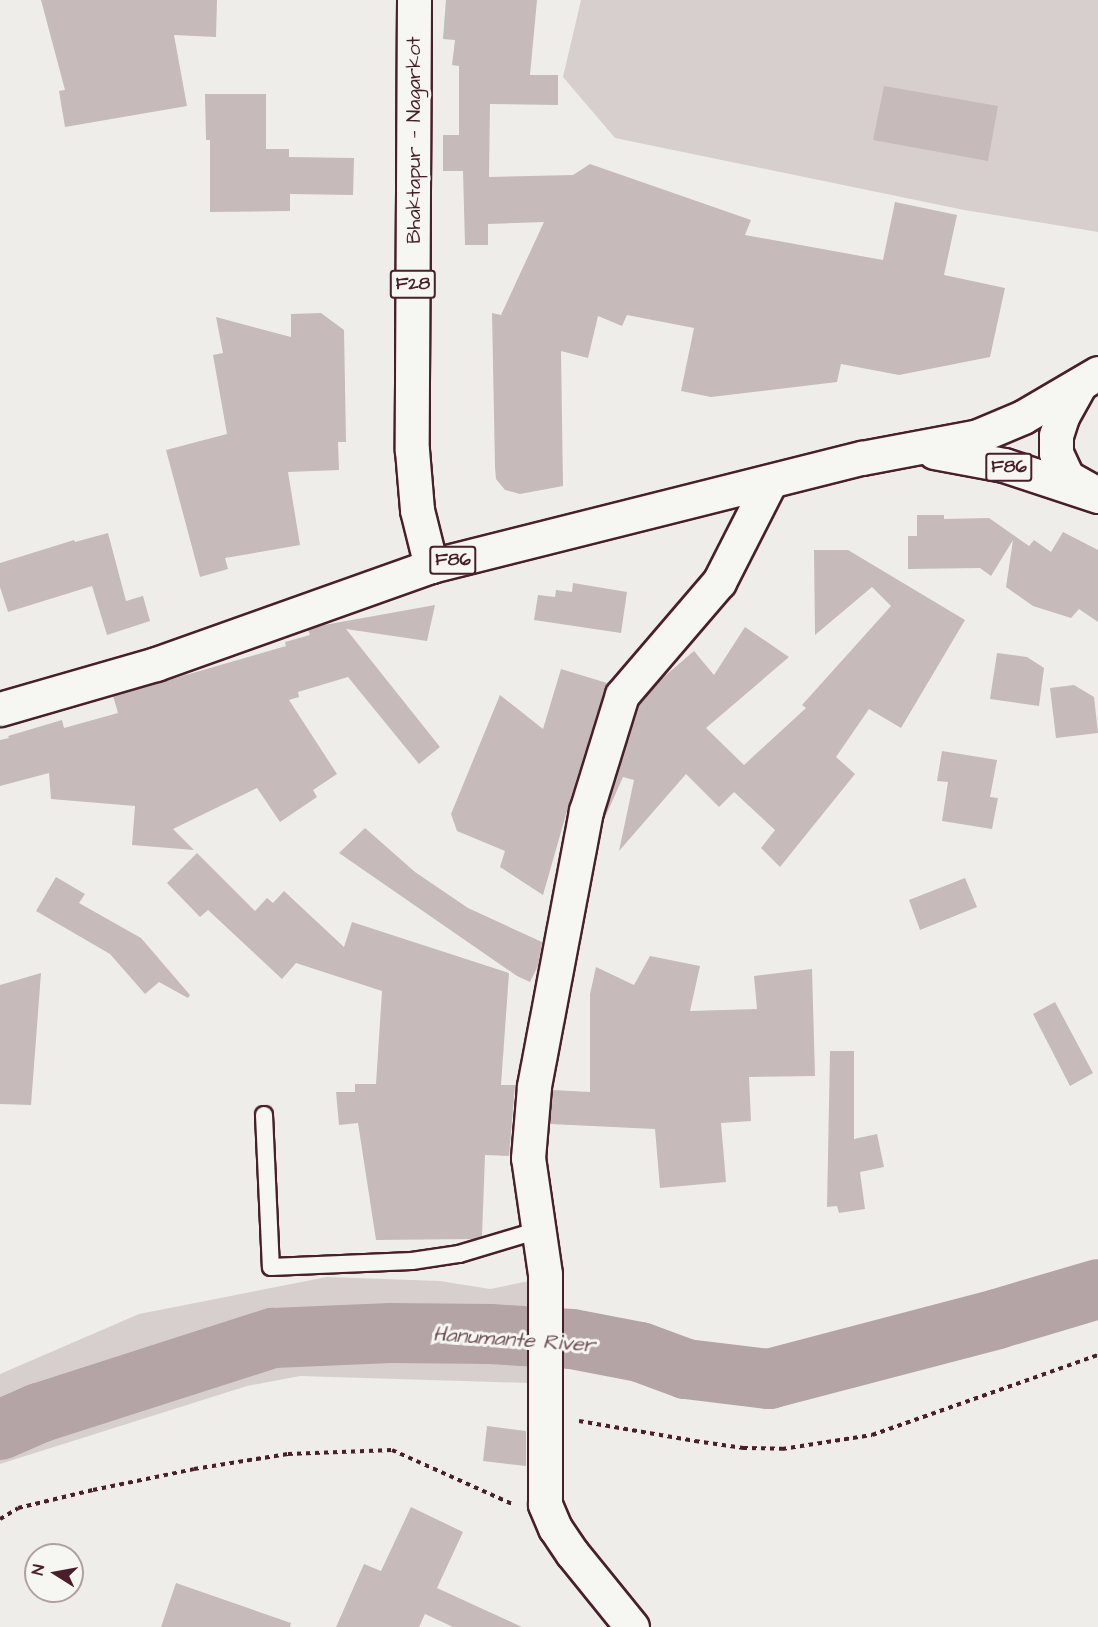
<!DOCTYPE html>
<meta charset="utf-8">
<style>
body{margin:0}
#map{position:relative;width:1098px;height:1627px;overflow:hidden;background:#efedea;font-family:"Architects Daughter",sans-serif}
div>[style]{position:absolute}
.green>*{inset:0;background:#d7cfce}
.river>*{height:60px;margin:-30px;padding:0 30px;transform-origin:30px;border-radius:30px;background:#b4a4a5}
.building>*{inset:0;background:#c6babb}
.path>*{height:4px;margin-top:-2px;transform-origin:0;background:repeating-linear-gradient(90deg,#4a1f2b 0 4.5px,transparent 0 9px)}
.roads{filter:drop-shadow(2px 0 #4a1f2b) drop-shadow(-2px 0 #4a1f2b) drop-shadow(0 2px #4a1f2b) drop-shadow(0 -2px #4a1f2b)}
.lane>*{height:16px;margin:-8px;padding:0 8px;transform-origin:8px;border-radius:8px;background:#f6f6f2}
.street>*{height:33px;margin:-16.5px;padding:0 16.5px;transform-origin:16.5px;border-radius:16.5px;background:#f6f6f2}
.primary>*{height:33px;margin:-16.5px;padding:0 16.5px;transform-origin:16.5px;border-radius:16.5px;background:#f6f6f2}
span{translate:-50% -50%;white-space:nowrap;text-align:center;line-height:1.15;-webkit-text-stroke:6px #f6f6f2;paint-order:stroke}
.shield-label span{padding:2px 4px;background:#f6f6f2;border:2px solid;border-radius:4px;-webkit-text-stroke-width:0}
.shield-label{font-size:18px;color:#4a1f2b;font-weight:700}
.street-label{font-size:20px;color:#4a1f2b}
.water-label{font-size:21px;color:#6f4e56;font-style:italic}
.north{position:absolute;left:24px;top:1543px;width:60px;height:60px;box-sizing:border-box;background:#f6f6f2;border:2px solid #b1a0a2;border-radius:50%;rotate:281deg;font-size:16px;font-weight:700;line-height:24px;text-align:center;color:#4a1f2b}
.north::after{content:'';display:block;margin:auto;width:21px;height:27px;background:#4a1f2b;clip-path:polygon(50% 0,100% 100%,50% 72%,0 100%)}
</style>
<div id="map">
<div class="green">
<i style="clip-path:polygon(581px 0,1098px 0,1098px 232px,964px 210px,615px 138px,563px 77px)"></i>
<i style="clip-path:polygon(327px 1277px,440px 1281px,490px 1289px,534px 1280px,530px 1383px,300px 1376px,247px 1386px,0 1464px,0 1374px,139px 1314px)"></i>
</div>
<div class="river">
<i style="left:0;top:1430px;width:43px;rotate:-23.6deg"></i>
<i style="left:39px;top:1413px;width:246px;rotate:-17.8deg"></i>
<i style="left:273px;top:1338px;width:118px;rotate:-2.4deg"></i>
<i style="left:391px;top:1333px;width:99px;rotate:0.6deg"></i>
<i style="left:490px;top:1334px;width:82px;rotate:3.5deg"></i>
<i style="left:572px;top:1339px;width:69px;rotate:10.8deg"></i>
<i style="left:640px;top:1352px;width:49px;rotate:20.3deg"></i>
<i style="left:686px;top:1369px;width:84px;rotate:6.9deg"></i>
<i style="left:769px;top:1379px;width:236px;rotate:-14.7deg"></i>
<i style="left:997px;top:1319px;width:105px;rotate:-16.5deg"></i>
</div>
<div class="building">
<i style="clip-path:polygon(41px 0,217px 0,216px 37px,174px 35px,187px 106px,65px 127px,59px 91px,65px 90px)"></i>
<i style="clip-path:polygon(446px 0,537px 0,530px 75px,558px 75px,558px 105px,490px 104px,489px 177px,573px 175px,590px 164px,751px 220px,745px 235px,883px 260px,895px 202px,957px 215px,944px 275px,1005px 288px,990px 357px,899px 375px,841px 364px,837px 382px,711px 397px,681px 391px,694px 328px,627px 315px,622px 326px,598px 316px,588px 358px,561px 351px,563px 486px,520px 494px,505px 490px,496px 479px,495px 467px,492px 313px,501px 315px,544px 222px,488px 224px,488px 245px,465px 245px,463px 171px,443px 171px,443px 135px,459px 135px,459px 66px,452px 65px,455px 40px,443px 39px)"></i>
<i style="clip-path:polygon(884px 86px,998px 106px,988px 161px,873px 140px)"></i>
<i style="clip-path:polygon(205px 94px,266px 94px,266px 149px,289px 149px,289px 157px,354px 158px,353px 195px,290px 194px,290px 211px,210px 212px,210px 140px,206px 140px)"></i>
<i style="clip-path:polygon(321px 313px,344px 330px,346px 442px,338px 442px,339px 470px,288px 472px,300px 545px,225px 558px,228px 569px,200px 577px,166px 450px,227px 434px,213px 355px,223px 353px,216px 317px,291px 337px,291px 314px)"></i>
<i style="clip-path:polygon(917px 515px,944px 515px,944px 519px,989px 518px,1029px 546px,1034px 540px,1051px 552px,1063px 532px,1098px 550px,1098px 622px,1079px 609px,1071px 618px,1033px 606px,1006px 587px,1013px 540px,991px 576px,980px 568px,908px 569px,908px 536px,917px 536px)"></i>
<i style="clip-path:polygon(108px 533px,126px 601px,143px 596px,150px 621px,107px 635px,92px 586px,8px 612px,0 587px,0 563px,74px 540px,75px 542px)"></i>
<i style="clip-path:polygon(814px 550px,848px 550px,965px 620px,901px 728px,869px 709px,836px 757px,855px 774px,780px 867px,761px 848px,775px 830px,734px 792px,719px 807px,686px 774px,619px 851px,634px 780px,623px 777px,603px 822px,604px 816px,639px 704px,659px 681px,694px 651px,714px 675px,745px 627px,789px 657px,706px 728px,744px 765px,806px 708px,802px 705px,891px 606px,872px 587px,815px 635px)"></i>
<i style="clip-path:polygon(573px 583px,627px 592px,621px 633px,534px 620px,538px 595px,555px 597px,556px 590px,572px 592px)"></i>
<i style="clip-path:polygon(435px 605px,427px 641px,346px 629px,440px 747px,419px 764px,348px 677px,298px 692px,299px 697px,289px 700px,337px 774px,313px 790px,317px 797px,280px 822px,257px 788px,173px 829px,194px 850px,132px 845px,135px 806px,51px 799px,49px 773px,0 786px,0 740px,9px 738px,8px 736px,62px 720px,64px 728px,118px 713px,113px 696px,286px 646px,285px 642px,310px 635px,308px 630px,324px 625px)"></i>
<i style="clip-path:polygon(997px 653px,1027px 657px,1044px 668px,1039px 706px,990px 699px)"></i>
<i style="clip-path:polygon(561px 669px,607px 683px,571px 797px,543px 895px,500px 867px,505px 851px,457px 831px,451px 814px,500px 695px,543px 729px)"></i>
<i style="clip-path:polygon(1074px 685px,1094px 697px,1098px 733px,1056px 738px,1050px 688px)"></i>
<i style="clip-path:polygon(942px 751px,997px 760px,990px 797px,998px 798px,992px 829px,942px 821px,948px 782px,937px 781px)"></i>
<i style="clip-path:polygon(365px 828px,415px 872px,468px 908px,542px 942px,538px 966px,530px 982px,517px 976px,339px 853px)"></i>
<i style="clip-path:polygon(197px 853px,255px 911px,267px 898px,273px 903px,284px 891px,344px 947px,352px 922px,509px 973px,501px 1085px,515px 1085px,509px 1156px,485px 1155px,482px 1236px,474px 1239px,376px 1240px,358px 1123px,339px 1125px,336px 1092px,355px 1092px,355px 1084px,376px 1084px,382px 991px,296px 963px,282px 979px,208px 910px,200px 917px,167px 883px)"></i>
<i style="clip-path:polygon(56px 877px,85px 894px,79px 903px,141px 938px,190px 995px,188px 998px,159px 982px,145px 994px,110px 954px,36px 911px)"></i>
<i style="clip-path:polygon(965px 878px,977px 907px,920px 930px,909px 900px)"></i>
<i style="clip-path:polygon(650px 956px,700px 966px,690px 1011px,757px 1009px,754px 976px,812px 969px,815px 1076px,749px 1077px,751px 1121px,721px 1123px,726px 1182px,660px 1188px,655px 1129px,550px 1124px,553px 1090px,590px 1092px,590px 994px,596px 967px,634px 985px)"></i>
<i style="clip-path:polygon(41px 973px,31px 1105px,0 1104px,0 985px)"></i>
<i style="clip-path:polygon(1055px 1002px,1093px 1073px,1070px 1086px,1033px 1014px)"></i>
<i style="clip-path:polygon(830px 1051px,854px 1051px,854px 1139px,877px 1134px,884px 1167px,860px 1172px,865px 1209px,839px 1213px,837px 1206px,827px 1207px)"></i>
<i style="clip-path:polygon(487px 1426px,526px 1431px,526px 1466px,483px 1461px)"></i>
<i style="clip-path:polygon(411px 1507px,463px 1532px,437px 1588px,522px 1627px,453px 1627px,425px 1614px,419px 1627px,336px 1627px,364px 1564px,381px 1571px)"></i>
<i style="clip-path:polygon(176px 1583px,291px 1623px,290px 1627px,161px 1627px)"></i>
</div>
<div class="path">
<i style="left:579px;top:1421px;width:118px;rotate:9.8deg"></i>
<i style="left:695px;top:1441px;width:49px;rotate:8.3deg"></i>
<i style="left:743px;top:1448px;width:39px;rotate:1deg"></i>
<i style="left:782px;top:1449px;width:91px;rotate:-8.8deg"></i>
<i style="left:872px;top:1435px;width:240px;rotate:-19.5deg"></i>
<i style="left:0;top:1519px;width:21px;rotate:-31deg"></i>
<i style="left:18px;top:1508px;width:77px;rotate:-13.5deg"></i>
<i style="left:93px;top:1490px;width:103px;rotate:-11.7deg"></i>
<i style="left:194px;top:1469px;width:95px;rotate:-9.1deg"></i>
<i style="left:288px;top:1454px;width:104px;rotate:-2.2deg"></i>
<i style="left:392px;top:1450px;width:132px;rotate:24.2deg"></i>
</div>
<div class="roads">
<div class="lane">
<i style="left:264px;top:1115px;width:152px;rotate:87.4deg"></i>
<i style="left:271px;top:1267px;width:141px;rotate:-2.4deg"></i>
<i style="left:412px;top:1261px;width:48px;rotate:-8.5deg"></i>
<i style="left:459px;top:1254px;width:84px;rotate:-16.7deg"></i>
</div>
<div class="street">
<i style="left:632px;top:1627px;width:95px;rotate:-129deg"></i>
<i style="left:572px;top:1553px;width:30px;rotate:-124deg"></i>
<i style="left:555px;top:1528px;width:26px;rotate:-113deg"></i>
<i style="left:545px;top:1504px;width:230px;rotate:-90deg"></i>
<i style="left:545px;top:1274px;width:117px;rotate:-98.3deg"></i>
<i style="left:528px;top:1158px;width:72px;rotate:-85.2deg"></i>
<i style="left:534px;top:1086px;width:280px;rotate:-79.3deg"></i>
<i style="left:586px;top:811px;width:121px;rotate:-72.8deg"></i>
<i style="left:622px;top:695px;width:149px;rotate:-49.4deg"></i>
<i style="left:719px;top:582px;width:112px;rotate:-63deg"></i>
</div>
<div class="primary">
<i style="left:414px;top:0;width:450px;rotate:90.3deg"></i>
<i style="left:412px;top:450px;width:60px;rotate:85.2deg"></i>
<i style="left:417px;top:510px;width:58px;rotate:76deg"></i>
<i style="left:1079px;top:386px;width:35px;rotate:119deg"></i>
<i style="left:1062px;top:417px;width:19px;rotate:108deg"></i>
<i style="left:1056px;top:435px;width:18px;rotate:90deg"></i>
<i style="left:1056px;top:453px;width:26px;rotate:65deg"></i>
<i style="left:1067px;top:477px;width:25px;rotate:29deg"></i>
<i style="left:934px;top:452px;width:71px;rotate:10.5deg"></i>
<i style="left:1004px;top:465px;width:99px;rotate:18.3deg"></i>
<i style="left:0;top:709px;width:162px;rotate:-16.1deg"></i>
<i style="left:156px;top:664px;width:292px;rotate:-19.6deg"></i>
<i style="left:431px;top:566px;width:444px;rotate:-14.1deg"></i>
<i style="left:862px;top:458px;width:118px;rotate:-10.7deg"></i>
<i style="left:978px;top:436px;width:49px;rotate:-22.9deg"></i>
<i style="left:1023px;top:417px;width:87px;rotate:-30.4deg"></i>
</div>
</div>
<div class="shield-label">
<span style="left:413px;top:284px">F28</span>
<span style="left:1009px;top:467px">F86</span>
<span style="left:453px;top:560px">F86</span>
</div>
<div class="street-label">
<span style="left:414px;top:140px;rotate:-90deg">Bhaktapur — Nagarkot</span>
</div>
<div class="water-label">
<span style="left:514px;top:1340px;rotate:4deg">Hanumante River</span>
</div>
<div class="north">N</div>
</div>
